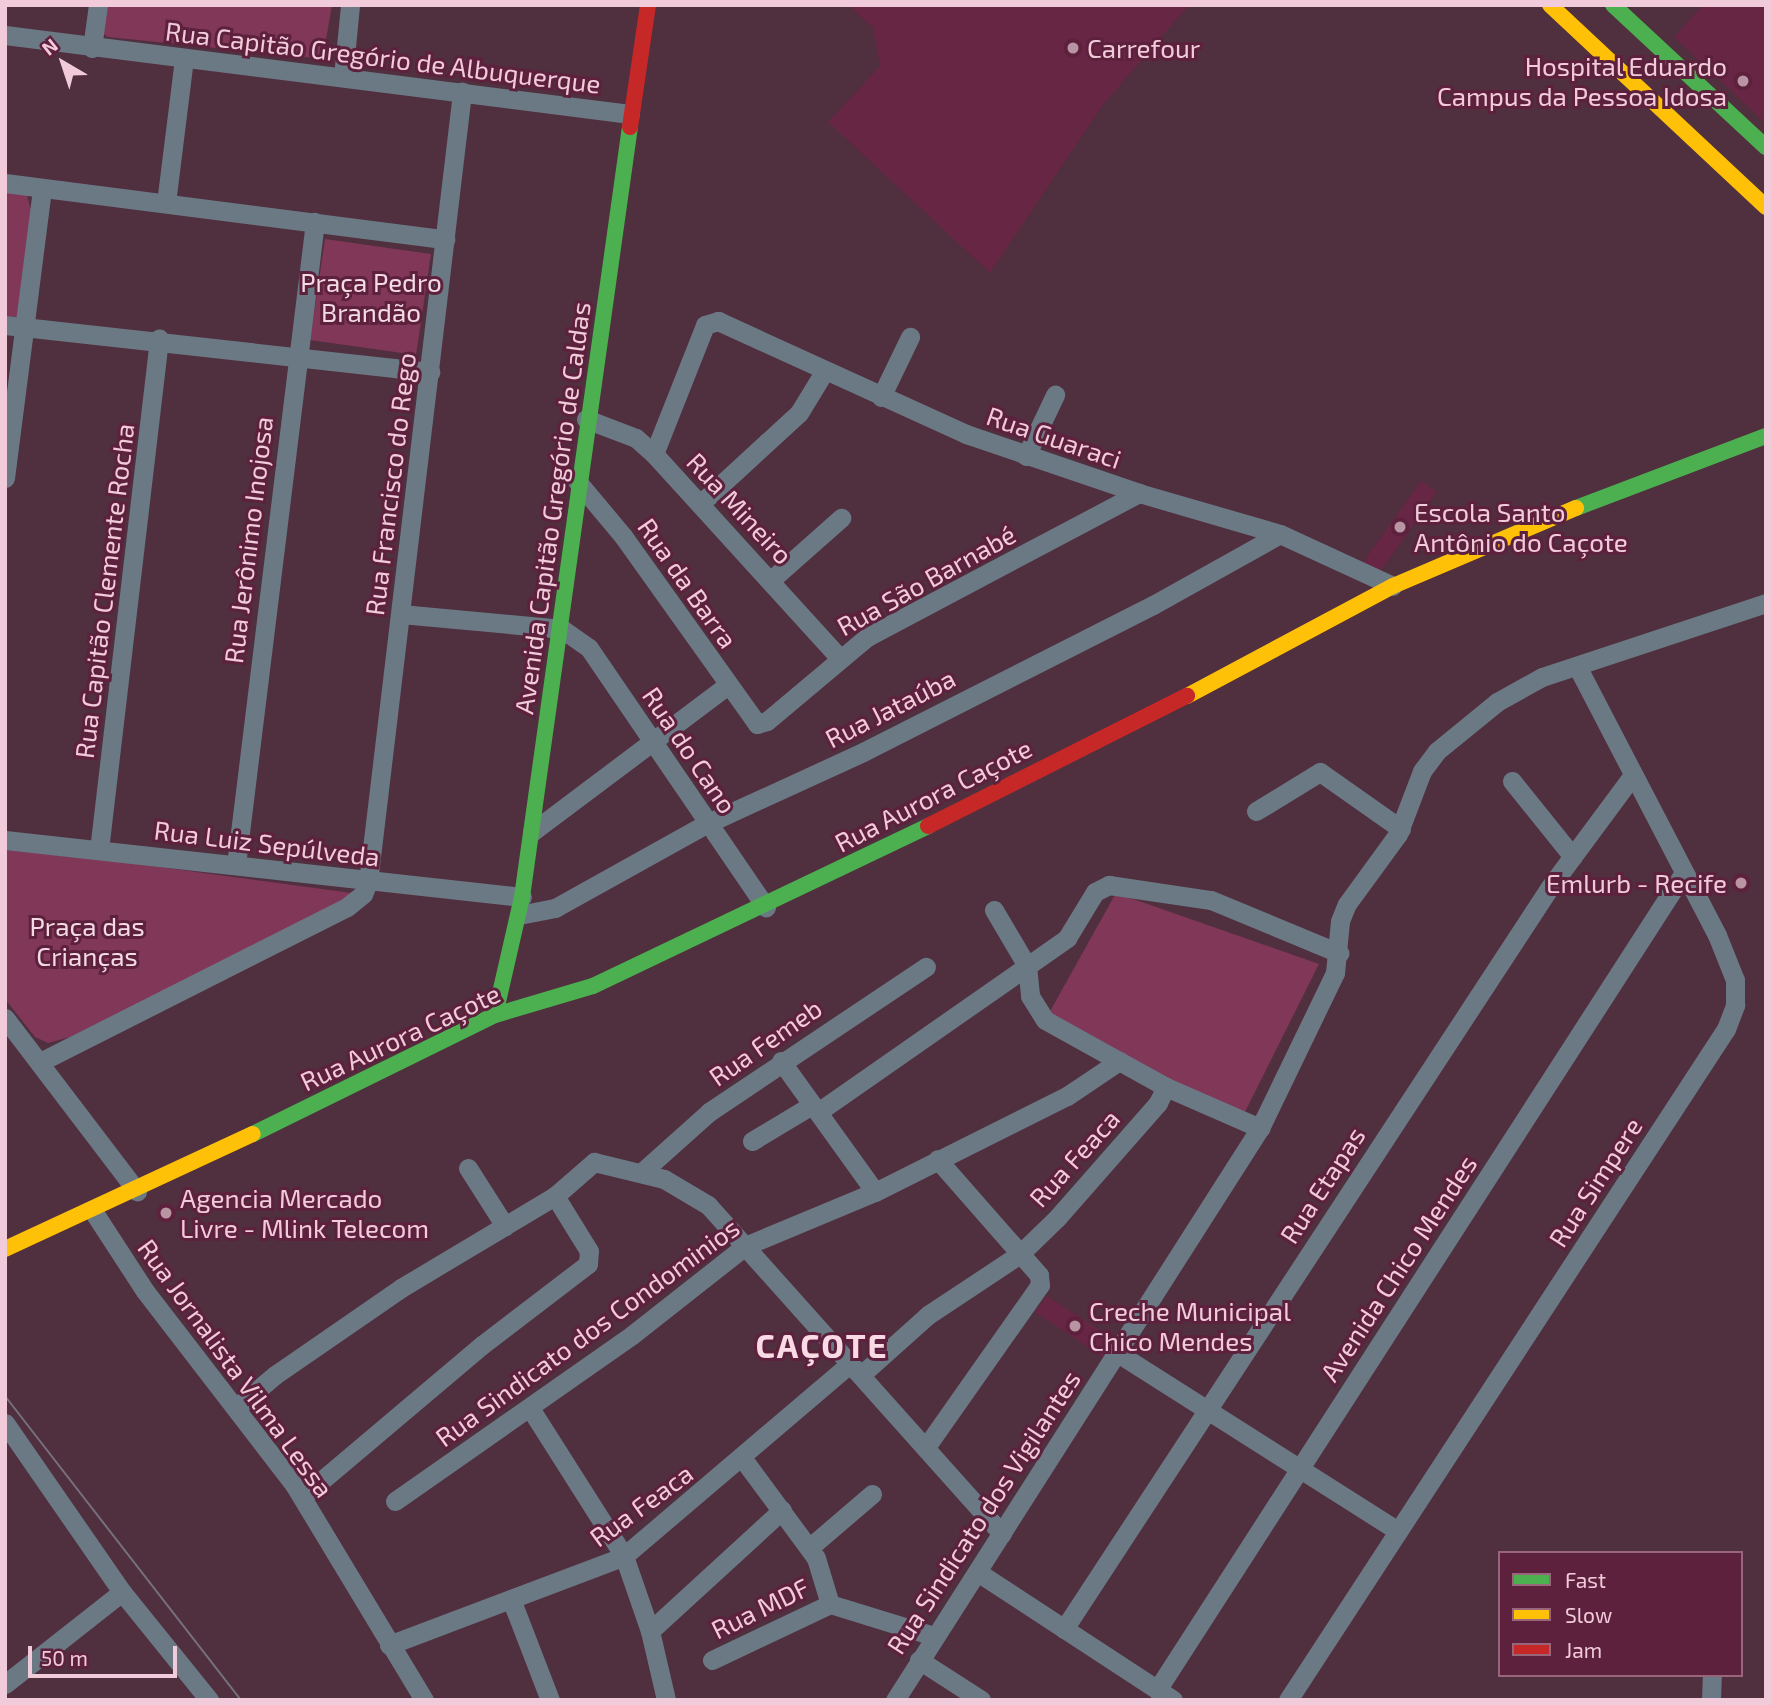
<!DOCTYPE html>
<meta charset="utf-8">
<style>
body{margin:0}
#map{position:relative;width:1771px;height:1705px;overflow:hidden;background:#502f3e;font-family:"Exo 2",sans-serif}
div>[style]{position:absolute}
.built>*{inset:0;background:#662644}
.green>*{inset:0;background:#803758}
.street>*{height:19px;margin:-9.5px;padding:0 9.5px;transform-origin:9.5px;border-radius:9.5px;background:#6b7985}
.fast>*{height:16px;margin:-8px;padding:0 8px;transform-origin:8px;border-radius:8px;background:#4caf50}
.slow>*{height:16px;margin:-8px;padding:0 8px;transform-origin:8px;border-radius:8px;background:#ffc107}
.jam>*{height:16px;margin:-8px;padding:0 8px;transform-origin:8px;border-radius:8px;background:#c62828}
.tram>*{height:2px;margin:-1px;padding:0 1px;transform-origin:1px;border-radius:1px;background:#75707c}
.dots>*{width:19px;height:19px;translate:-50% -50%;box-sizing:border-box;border:4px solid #5d213d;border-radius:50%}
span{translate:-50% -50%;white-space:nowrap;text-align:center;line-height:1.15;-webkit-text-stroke:6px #5d213d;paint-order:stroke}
.poi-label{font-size:26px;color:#f1cbd9}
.left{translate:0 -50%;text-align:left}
.right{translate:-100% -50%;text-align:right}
.street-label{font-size:26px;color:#f1cbd9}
.park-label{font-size:26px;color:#f3dae3}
.district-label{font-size:33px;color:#f9dae5;font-weight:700;letter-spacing:2px}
.frame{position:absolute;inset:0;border:7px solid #f1cbd9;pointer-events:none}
.legend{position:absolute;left:1498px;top:1551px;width:245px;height:126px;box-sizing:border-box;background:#5d213d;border:2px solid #98657b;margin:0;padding:9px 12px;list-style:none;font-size:21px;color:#f1cbd9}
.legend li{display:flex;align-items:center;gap:14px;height:35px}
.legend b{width:35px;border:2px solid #98657b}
.north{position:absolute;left:28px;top:28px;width:70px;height:70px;-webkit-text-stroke:5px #5d213d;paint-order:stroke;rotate:321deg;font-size:19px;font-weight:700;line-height:28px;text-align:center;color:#f1cbd9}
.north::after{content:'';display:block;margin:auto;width:24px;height:32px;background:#f1cbd9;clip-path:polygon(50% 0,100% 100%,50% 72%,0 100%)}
.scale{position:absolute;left:28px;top:1646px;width:149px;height:32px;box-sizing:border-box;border:4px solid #f1cbd9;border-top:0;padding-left:9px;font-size:21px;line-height:24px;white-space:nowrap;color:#f1cbd9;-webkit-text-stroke:5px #5d213d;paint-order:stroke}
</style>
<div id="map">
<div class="built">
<i style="clip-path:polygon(848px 5px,1189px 5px,1102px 106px,990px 273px,828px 122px,880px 66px,873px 28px)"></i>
<i style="clip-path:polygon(1703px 5px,1766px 5px,1766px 124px,1674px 37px)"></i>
<i style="clip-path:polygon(1421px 481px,1437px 492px,1379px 573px,1363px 562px)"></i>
<i style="clip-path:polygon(1047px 1296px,1115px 1340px,1104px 1358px,1035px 1312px)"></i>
</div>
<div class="green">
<i style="clip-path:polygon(103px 5px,332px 5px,324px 51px,315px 58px,108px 37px,103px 34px)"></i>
<i style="clip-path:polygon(5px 190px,26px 192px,31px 210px,17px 317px,5px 316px)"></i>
<i style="clip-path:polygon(325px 239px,431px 254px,416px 355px,310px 340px)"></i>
<i style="clip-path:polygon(5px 850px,122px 862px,359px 894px,70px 1037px,48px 1043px,35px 1037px,5px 999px)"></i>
<i style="clip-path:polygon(1116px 893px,1319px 964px,1243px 1116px,1122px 1056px,1049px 1013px)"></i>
</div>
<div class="street">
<i style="left:5px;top:35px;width:630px;rotate:7.2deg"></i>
<i style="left:92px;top:48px;width:43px;rotate:-82.1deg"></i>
<i style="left:343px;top:77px;width:72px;rotate:-84.4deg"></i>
<i style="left:5px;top:183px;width:444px;rotate:7.3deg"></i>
<i style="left:166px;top:203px;width:145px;rotate:-82.9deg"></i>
<i style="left:5px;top:325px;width:428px;rotate:6.3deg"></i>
<i style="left:881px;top:397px;width:67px;rotate:-64.2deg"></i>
<i style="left:586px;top:419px;width:53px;rotate:20.8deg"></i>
<i style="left:636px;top:438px;width:24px;rotate:42deg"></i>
<i style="left:654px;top:454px;width:275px;rotate:47.7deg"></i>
<i style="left:654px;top:454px;width:139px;rotate:-68.4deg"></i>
<i style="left:705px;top:325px;width:14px;rotate:-17deg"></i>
<i style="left:718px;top:321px;width:273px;rotate:24.5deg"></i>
<i style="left:966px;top:434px;width:183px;rotate:18.8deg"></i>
<i style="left:1139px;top:493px;width:147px;rotate:16.2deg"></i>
<i style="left:1280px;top:534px;width:124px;rotate:24.7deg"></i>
<i style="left:1026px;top:456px;width:68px;rotate:-64.6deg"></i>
<i style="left:5px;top:478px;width:292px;rotate:-82.7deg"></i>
<i style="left:577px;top:481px;width:72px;rotate:50.1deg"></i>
<i style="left:623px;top:536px;width:231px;rotate:54.5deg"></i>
<i style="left:757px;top:724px;width:10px;rotate:-17deg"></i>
<i style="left:767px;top:721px;width:131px;rotate:-40deg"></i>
<i style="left:867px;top:637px;width:308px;rotate:-27.9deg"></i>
<i style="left:701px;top:503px;width:133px;rotate:-42.6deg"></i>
<i style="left:799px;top:413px;width:48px;rotate:-58.6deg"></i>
<i style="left:771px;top:580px;width:94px;rotate:-41.5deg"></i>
<i style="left:401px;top:614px;width:162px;rotate:5.3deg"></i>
<i style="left:562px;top:629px;width:33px;rotate:35deg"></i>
<i style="left:589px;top:648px;width:314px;rotate:55.7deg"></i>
<i style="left:1512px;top:781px;width:97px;rotate:51.2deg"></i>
<i style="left:1256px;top:811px;width:75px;rotate:-31.4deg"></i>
<i style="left:1320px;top:772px;width:99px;rotate:35.1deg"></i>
<i style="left:532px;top:832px;width:245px;rotate:-36.9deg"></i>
<i style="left:5px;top:840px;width:520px;rotate:6.29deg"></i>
<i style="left:99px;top:850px;width:515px;rotate:-83.3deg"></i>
<i style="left:236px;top:865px;width:648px;rotate:-83deg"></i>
<i style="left:994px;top:910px;width:65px;rotate:59.5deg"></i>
<i style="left:1027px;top:966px;width:30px;rotate:84deg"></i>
<i style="left:1030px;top:996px;width:28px;rotate:58deg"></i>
<i style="left:1045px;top:1020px;width:85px;rotate:29deg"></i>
<i style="left:519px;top:915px;width:37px;rotate:-11deg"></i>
<i style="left:555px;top:908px;width:173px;rotate:-29.1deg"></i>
<i style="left:706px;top:824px;width:173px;rotate:-24.6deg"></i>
<i style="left:863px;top:752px;width:325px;rotate:-26.9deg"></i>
<i style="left:1153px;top:605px;width:145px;rotate:-29.2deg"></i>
<i style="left:5px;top:1018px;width:218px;rotate:52.7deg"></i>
<i style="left:781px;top:1061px;width:161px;rotate:54.3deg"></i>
<i style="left:40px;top:1062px;width:344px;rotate:-26.8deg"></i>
<i style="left:347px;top:907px;width:21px;rotate:-39deg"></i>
<i style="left:363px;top:894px;width:13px;rotate:-67deg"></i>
<i style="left:368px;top:882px;width:796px;rotate:-83.21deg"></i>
<i style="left:1166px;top:1087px;width:103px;rotate:23.6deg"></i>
<i style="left:818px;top:1112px;width:304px;rotate:-34.9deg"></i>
<i style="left:1067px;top:938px;width:54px;rotate:-58.7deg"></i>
<i style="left:1095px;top:892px;width:16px;rotate:-27deg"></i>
<i style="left:1109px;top:885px;width:103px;rotate:8.4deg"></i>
<i style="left:1211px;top:900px;width:139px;rotate:22.5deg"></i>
<i style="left:752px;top:1141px;width:70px;rotate:-31deg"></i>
<i style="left:468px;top:1168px;width:69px;rotate:57.5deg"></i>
<i style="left:642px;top:1172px;width:90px;rotate:-41.8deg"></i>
<i style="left:709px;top:1112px;width:261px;rotate:-33.8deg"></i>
<i style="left:93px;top:1211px;width:95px;rotate:57deg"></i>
<i style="left:145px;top:1291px;width:246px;rotate:52.4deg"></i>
<i style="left:295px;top:1486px;width:250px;rotate:58.9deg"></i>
<i style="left:1116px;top:1352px;width:334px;rotate:32.4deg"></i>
<i style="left:236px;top:1408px;width:51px;rotate:-40.2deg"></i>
<i style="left:275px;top:1375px;width:153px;rotate:-34.6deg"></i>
<i style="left:401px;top:1288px;width:179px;rotate:-30.9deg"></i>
<i style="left:555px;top:1196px;width:52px;rotate:-41.1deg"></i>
<i style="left:594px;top:1162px;width:72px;rotate:13.7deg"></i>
<i style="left:664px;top:1179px;width:51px;rotate:30.6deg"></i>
<i style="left:708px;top:1205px;width:441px;rotate:48.2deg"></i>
<i style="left:530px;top:1408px;width:175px;rotate:57.6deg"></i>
<i style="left:624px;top:1556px;width:79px;rotate:70.9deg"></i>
<i style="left:650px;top:1631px;width:71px;rotate:76.9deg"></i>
<i style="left:5px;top:1423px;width:206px;rotate:55.3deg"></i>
<i style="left:122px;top:1592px;width:139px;rotate:51.1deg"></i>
<i style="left:926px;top:1447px;width:198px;rotate:-54.9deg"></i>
<i style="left:1040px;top:1285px;width:10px;rotate:-96deg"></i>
<i style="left:1039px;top:1275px;width:154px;rotate:-131.3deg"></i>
<i style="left:743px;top:1459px;width:123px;rotate:53.6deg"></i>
<i style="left:816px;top:1558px;width:48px;rotate:73.1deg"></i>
<i style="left:830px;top:1604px;width:109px;rotate:17.1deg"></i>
<i style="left:302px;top:1497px;width:236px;rotate:-40.2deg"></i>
<i style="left:482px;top:1345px;width:133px;rotate:-37.4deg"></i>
<i style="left:588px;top:1264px;width:13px;rotate:-86deg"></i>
<i style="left:589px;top:1251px;width:65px;rotate:-121.7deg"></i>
<i style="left:395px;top:1501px;width:289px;rotate:-35deg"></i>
<i style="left:632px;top:1335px;width:144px;rotate:-38.2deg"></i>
<i style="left:745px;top:1246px;width:141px;rotate:-22.6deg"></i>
<i style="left:875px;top:1192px;width:215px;rotate:-26.6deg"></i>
<i style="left:1067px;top:1096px;width:63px;rotate:-33.9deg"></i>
<i style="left:1119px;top:1061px;width:54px;rotate:29deg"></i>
<i style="left:1166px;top:1087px;width:18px;rotate:117deg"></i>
<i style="left:1158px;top:1103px;width:153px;rotate:131.3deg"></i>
<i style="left:1057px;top:1218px;width:52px;rotate:135.8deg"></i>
<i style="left:1020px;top:1254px;width:110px;rotate:146.5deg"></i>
<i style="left:928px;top:1315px;width:90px;rotate:138.2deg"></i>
<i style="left:809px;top:1548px;width:83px;rotate:-40.6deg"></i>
<i style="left:979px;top:1573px;width:232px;rotate:33.2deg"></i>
<i style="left:511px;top:1599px;width:108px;rotate:68.9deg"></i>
<i style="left:1064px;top:1629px;width:887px;rotate:-56.78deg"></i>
<i style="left:1550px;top:887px;width:138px;rotate:-53.5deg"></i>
<i style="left:650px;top:1631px;width:179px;rotate:-42.5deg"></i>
<i style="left:389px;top:1645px;width:251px;rotate:-20.7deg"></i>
<i style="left:624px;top:1556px;width:298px;rotate:-40.4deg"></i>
<i style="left:712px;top:1660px;width:131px;rotate:-25.4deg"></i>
<i style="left:919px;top:1660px;width:74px;rotate:32.8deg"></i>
<i style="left:5px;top:1684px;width:149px;rotate:-38.2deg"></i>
<i style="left:1157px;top:1690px;width:971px;rotate:-57.19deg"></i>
<i style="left:895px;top:1700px;width:679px;rotate:-57.46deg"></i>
<i style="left:1260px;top:1128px;width:172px;rotate:-64.2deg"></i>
<i style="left:1335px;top:973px;width:52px;rotate:-84.5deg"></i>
<i style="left:1340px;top:921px;width:18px;rotate:-68deg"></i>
<i style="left:1347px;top:904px;width:87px;rotate:-53.9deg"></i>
<i style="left:1398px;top:834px;width:67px;rotate:-69.1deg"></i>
<i style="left:1422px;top:771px;width:25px;rotate:-53deg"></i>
<i style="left:1437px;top:751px;width:77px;rotate:-39.2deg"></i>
<i style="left:1497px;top:702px;width:51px;rotate:-29.1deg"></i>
<i style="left:1542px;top:677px;width:236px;rotate:-18.3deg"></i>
<i style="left:1288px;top:1700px;width:801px;rotate:-56.87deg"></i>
<i style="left:1726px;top:1029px;width:26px;rotate:-69deg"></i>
<i style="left:1735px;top:1005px;width:25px;rotate:-90deg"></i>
<i style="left:1735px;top:980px;width:48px;rotate:-111.8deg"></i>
<i style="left:1717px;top:935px;width:303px;rotate:-117.5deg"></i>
<i style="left:1711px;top:1700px;width:25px;rotate:-88deg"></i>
</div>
<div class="fast">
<i style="left:1613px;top:5px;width:209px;rotate:42.9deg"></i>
<i style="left:1576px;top:508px;width:203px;rotate:-20.8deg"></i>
<i style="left:495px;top:1015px;width:121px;rotate:-77.1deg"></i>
<i style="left:522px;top:897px;width:778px;rotate:-82.02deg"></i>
<i style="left:253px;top:1134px;width:270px;rotate:-26.2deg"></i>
<i style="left:495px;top:1015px;width:102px;rotate:-16.5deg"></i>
<i style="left:593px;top:986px;width:371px;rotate:-25.5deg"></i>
</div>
<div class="slow">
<i style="left:1550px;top:5px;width:296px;rotate:43.1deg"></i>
<i style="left:1187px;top:696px;width:234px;rotate:-28.1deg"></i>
<i style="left:1393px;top:586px;width:199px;rotate:-23.1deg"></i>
<i style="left:5px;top:1249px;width:273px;rotate:-24.9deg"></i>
</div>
<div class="jam">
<i style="left:630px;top:127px;width:123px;rotate:-81.6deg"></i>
<i style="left:928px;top:826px;width:290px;rotate:-26.7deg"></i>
</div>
<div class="tram">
<i style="left:5px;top:1396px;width:385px;rotate:52.2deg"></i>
</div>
<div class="dots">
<i style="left:1073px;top:48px;background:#b994a3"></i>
<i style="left:1743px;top:81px;background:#b994a3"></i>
<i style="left:1400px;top:527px;background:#b994a3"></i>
<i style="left:1741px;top:883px;background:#b994a3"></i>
<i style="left:166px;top:1213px;background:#b994a3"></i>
<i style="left:1075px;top:1326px;background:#b994a3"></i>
</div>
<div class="poi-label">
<span class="left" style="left:1087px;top:48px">Carrefour</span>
<span class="right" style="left:1727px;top:81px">Hospital Eduardo<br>Campus da Pessoa Idosa</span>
<span class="left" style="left:1414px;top:527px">Escola Santo<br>Antônio do Caçote</span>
<span class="right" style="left:1727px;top:883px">Emlurb - Recife</span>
<span class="left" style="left:180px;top:1213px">Agencia Mercado<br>Livre - Mlink Telecom</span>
<span class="left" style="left:1089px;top:1326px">Creche Municipal<br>Chico Mendes</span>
</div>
<div class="street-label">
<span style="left:383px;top:57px;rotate:7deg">Rua Capitão Gregório de Albuquerque</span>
<span style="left:1054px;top:437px;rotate:19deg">Rua Guaraci</span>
<span style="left:390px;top:484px;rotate:-83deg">Rua Francisco do Rego</span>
<span style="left:552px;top:508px;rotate:-82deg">Avenida Capitão Gregório de Caldas</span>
<span style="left:740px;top:508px;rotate:47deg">Rua Mineiro</span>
<span style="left:248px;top:540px;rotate:-83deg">Rua Jerônimo Inojosa</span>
<span style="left:926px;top:580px;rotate:-29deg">Rua São Barnabé</span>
<span style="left:688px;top:583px;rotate:55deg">Rua da Barra</span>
<span style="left:104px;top:591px;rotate:-83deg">Rua Capitão Clemente Rocha</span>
<span style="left:890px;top:708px;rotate:-27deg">Rua Jataúba</span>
<span style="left:690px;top:750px;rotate:56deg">Rua do Cano</span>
<span style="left:933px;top:795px;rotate:-27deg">Rua Aurora Caçote</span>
<span style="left:267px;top:843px;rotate:7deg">Rua Luiz Sepúlveda</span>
<span style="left:400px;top:1037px;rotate:-25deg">Rua Aurora Caçote</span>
<span style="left:765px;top:1042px;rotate:-35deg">Rua Femeb</span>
<span style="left:1074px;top:1158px;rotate:-48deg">Rua Feaca</span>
<span style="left:1595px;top:1182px;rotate:-57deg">Rua Simpere</span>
<span style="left:1322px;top:1185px;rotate:-57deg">Rua Etapas</span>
<span style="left:1398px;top:1268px;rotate:-57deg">Avenida Chico Mendes</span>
<span style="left:587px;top:1332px;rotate:-36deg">Rua Sindicato dos Condominios</span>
<span style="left:236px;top:1368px;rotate:54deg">Rua Jornalista Vilma Lessa</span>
<span style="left:641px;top:1505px;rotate:-36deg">Rua Feaca</span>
<span style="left:983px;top:1512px;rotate:-57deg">Rua Sindicato dos Vigilantes</span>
<span style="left:760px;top:1608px;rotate:-26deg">Rua MDF</span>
</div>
<div class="park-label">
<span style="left:371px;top:297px">Praça Pedro<br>Brandão</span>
<span style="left:87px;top:941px">Praça das<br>Crianças</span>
</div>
<div class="district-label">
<span style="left:822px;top:1346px">CAÇOTE</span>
</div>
<div class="frame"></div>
<ul class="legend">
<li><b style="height:9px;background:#4caf50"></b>Fast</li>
<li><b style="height:9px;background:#ffc107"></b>Slow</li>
<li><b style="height:9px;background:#c62828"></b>Jam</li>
</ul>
<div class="north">N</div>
<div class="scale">50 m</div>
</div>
